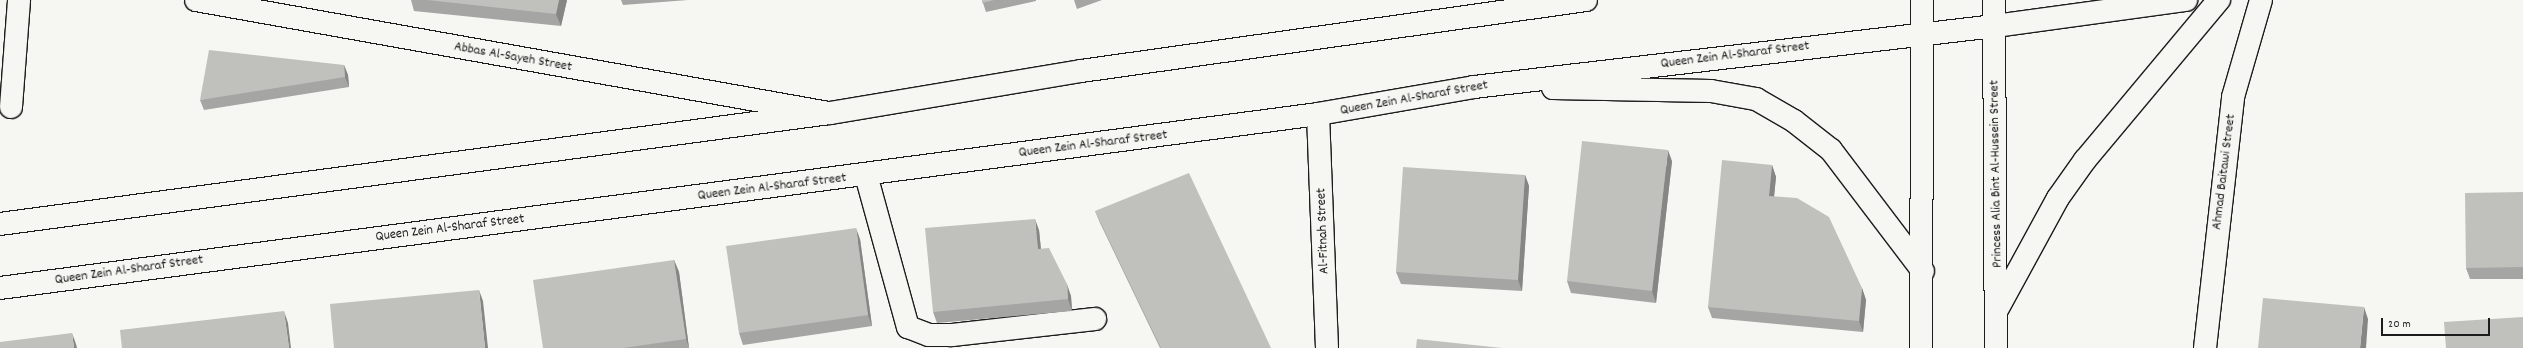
<!DOCTYPE html>
<style>
body{margin:0}
#map{position:relative;width:2523px;height:348px;overflow:hidden;background:#f6f6f2;font-family:Dekko,sans-serif}
div>[style]{position:absolute}
.roads{filter:drop-shadow(1px 0 #1c1c1c) drop-shadow(-1px 0 #1c1c1c) drop-shadow(0 1px #1c1c1c) drop-shadow(0 -1px #1c1c1c)}
.street>*{height:22px;margin:-11px;padding:0 11px;transform-origin:11px;border-radius:11px;background:#f6f6f2}
.secondary>*{height:22px;margin:-11px;padding:0 11px;transform-origin:11px;border-radius:11px;background:#f6f6f2}
.wall>*{inset:0;background:#a5a5a3}
.shaded-wall>*{inset:0;background:#868684}
.building>*{inset:0;background:#c0c0bd}
span{translate:-50% -50%;white-space:nowrap;text-align:center;line-height:1.15;-webkit-text-stroke:3px #f6f6f2;paint-order:stroke}
.street-label{font-size:14px;color:#1c1c1c}
.scale{position:absolute;left:2381px;top:318px;width:109px;height:18px;box-sizing:border-box;border:2px solid #1c1c1c;border-top:0;padding-left:5px;font-size:12px;line-height:14px;white-space:nowrap;color:#1c1c1c;-webkit-text-stroke:3px #f6f6f2;paint-order:stroke}
</style>
<div id="map">
<div class="roads">
<div class="street">
<i style="left:196px;top:0;width:637px;rotate:10.13deg"></i>
<i style="left:11px;top:107px;width:107px;rotate:-85.7deg"></i>
<i style="left:1318px;top:114px;width:234px;rotate:87.8deg"></i>
<i style="left:866px;top:175px;width:158px;rotate:74.6deg"></i>
<i style="left:908px;top:327px;width:22px;rotate:21deg"></i>
<i style="left:929px;top:335px;width:23px"></i>
<i style="left:952px;top:335px;width:144px;rotate:-6.4deg"></i>
<i style="left:2205px;top:348px;width:253px;rotate:-83.6deg"></i>
<i style="left:2233px;top:97px;width:101px;rotate:-73.9deg"></i>
</div>
<div class="secondary">
<i style="left:1994px;top:0;width:348px;rotate:89.7deg"></i>
<i style="left:1553px;top:88px;width:158px;rotate:1.1deg"></i>
<i style="left:1711px;top:91px;width:46px;rotate:10.1deg"></i>
<i style="left:1756px;top:99px;width:44px;rotate:30.1deg"></i>
<i style="left:1794px;top:121px;width:47px;rotate:38.1deg"></i>
<i style="left:1831px;top:150px;width:152px;rotate:52.8deg"></i>
<i style="left:0;top:224px;width:837px;rotate:-7.62deg"></i>
<i style="left:830px;top:113px;width:254px;rotate:-9.5deg"></i>
<i style="left:1081px;top:71px;width:510px;rotate:-8deg"></i>
<i style="left:0;top:288px;width:1329px;rotate:-7.52deg"></i>
<i style="left:1318px;top:114px;width:158px;rotate:-9.8deg"></i>
<i style="left:1474px;top:87px;width:525px;rotate:-6.68deg"></i>
<i style="left:1995px;top:26px;width:193px;rotate:-7.8deg"></i>
<i style="left:1998px;top:308px;width:125px;rotate:-61.4deg"></i>
<i style="left:2058px;top:198px;width:47px;rotate:-54.6deg"></i>
<i style="left:2085px;top:160px;width:209px;rotate:-50.1deg"></i>
<i style="left:1921px;top:348px;width:348px;rotate:-89.8deg"></i>
</div>
</div>
<div class="wall">
<i style="clip-path:polygon(411px 0,567px 0,561px 26px,414px 11px)"></i>
<i style="clip-path:polygon(621px 0,688px 0,623px 5px)"></i>
<i style="clip-path:polygon(982px 0,1036px 0,1036px 1px,986px 12px)"></i>
<i style="clip-path:polygon(1074px 0,1102px 0,1077px 9px)"></i>
<i style="clip-path:polygon(344px 65px,348px 75px,349px 87px,204px 110px,200px 100px)"></i>
<i style="clip-path:polygon(1672px 161px,1656px 303px,1571px 293px,1567px 281px)"></i>
<i style="clip-path:polygon(1772px 165px,1776px 177px,1774px 196px,1862px 288px,1866px 300px,1863px 332px,1712px 318px,1708px 307px)"></i>
<i style="clip-path:polygon(1525px 175px,1529px 186px,1522px 291px,1401px 284px,1396px 272px)"></i>
<i style="clip-path:polygon(2523px 192px,2523px 279px,2470px 279px,2466px 268px)"></i>
<i style="clip-path:polygon(1095px 211px,1271px 348px,1160px 348px,1100px 223px)"></i>
<i style="clip-path:polygon(1039px 230px,1041px 249px,1071px 296px,1072px 311px,937px 323px,933px 312px)"></i>
<i style="clip-path:polygon(860px 239px,872px 326px,743px 345px,739px 333px)"></i>
<i style="clip-path:polygon(674px 260px,679px 272px,689px 348px,543px 348px)"></i>
</div>
<div class="shaded-wall">
<i style="clip-path:polygon(559px 0,567px 0,561px 26px,556px 14px)"></i>
<i style="clip-path:polygon(344px 65px,348px 75px,349px 87px,345px 77px)"></i>
<i style="clip-path:polygon(1668px 150px,1672px 161px,1656px 303px,1652px 291px)"></i>
<i style="clip-path:polygon(1772px 165px,1776px 177px,1773px 207px,1769px 196px)"></i>
<i style="clip-path:polygon(1525px 175px,1529px 186px,1522px 291px,1518px 280px)"></i>
<i style="clip-path:polygon(1035px 219px,1039px 230px,1042px 261px,1038px 249px)"></i>
<i style="clip-path:polygon(856px 228px,860px 239px,872px 326px,868px 315px)"></i>
<i style="clip-path:polygon(674px 260px,679px 272px,689px 348px,686px 339px)"></i>
<i style="clip-path:polygon(1067px 284px,1071px 296px,1072px 311px,1068px 299px)"></i>
<i style="clip-path:polygon(1862px 288px,1866px 300px,1863px 332px,1859px 321px)"></i>
<i style="clip-path:polygon(479px 290px,483px 301px,488px 348px,485px 348px)"></i>
<i style="clip-path:polygon(2364px 307px,2368px 319px,2366px 348px,2360px 348px)"></i>
<i style="clip-path:polygon(284px 311px,288px 323px,291px 348px,289px 348px)"></i>
<i style="clip-path:polygon(72px 333px,76px 344px,77px 348px,74px 348px)"></i>
</div>
<div class="building">
<i style="clip-path:polygon(427px 0,559px 0,556px 14px)"></i>
<i style="clip-path:polygon(982px 0,994px 0,982px 3px)"></i>
<i style="clip-path:polygon(209px 50px,344px 65px,345px 77px,200px 100px)"></i>
<i style="clip-path:polygon(1582px 141px,1668px 150px,1652px 291px,1567px 281px)"></i>
<i style="clip-path:polygon(1722px 160px,1772px 165px,1769px 196px,1797px 198px,1829px 217px,1862px 288px,1859px 321px,1708px 307px)"></i>
<i style="clip-path:polygon(1403px 167px,1525px 175px,1518px 280px,1396px 272px)"></i>
<i style="clip-path:polygon(1189px 173px,1271px 348px,1161px 348px,1095px 211px)"></i>
<i style="clip-path:polygon(2523px 192px,2523px 267px,2466px 268px,2465px 193px)"></i>
<i style="clip-path:polygon(1035px 219px,1038px 249px,1049px 248px,1067px 284px,1068px 299px,933px 312px,925px 228px)"></i>
<i style="clip-path:polygon(856px 228px,868px 315px,739px 333px,726px 246px)"></i>
<i style="clip-path:polygon(674px 260px,686px 339px,623px 348px,543px 348px,533px 280px)"></i>
<i style="clip-path:polygon(479px 290px,485px 348px,334px 348px,330px 304px)"></i>
<i style="clip-path:polygon(2263px 298px,2364px 307px,2360px 348px,2258px 348px)"></i>
<i style="clip-path:polygon(284px 311px,289px 348px,122px 348px,120px 330px)"></i>
<i style="clip-path:polygon(2523px 317px,2523px 348px,2446px 348px,2444px 322px)"></i>
<i style="clip-path:polygon(72px 333px,74px 348px,0 348px,0 342px)"></i>
<i style="clip-path:polygon(1417px 339px,1502px 348px,1416px 348px)"></i>
</div>
<div class="street-label">
<span style="left:1735px;top:55px;rotate:-7deg">Queen Zein Al-Sharaf Street</span>
<span style="left:513px;top:57px;rotate:10deg">Abbas Al-Sayeh Street</span>
<span style="left:1414px;top:98px;rotate:-10deg">Queen Zein Al-Sharaf Street</span>
<span style="left:1093px;top:144px;rotate:-7deg">Queen Zein Al-Sharaf Street</span>
<span style="left:2224px;top:172px;rotate:-83deg">Ahmad Baitawi Street</span>
<span style="left:1996px;top:174px;rotate:-91deg">Princess Alia Bint Al-Hussein Street</span>
<span style="left:772px;top:187px;rotate:-7deg">Queen Zein Al-Sharaf Street</span>
<span style="left:450px;top:228px;rotate:-7deg">Queen Zein Al-Sharaf Street</span>
<span style="left:1323px;top:231px;rotate:-92deg">Al-Fitnah Street</span>
<span style="left:129px;top:270px;rotate:-8deg">Queen Zein Al-Sharaf Street</span>
</div>
<div class="scale">20 m</div>
</div>
